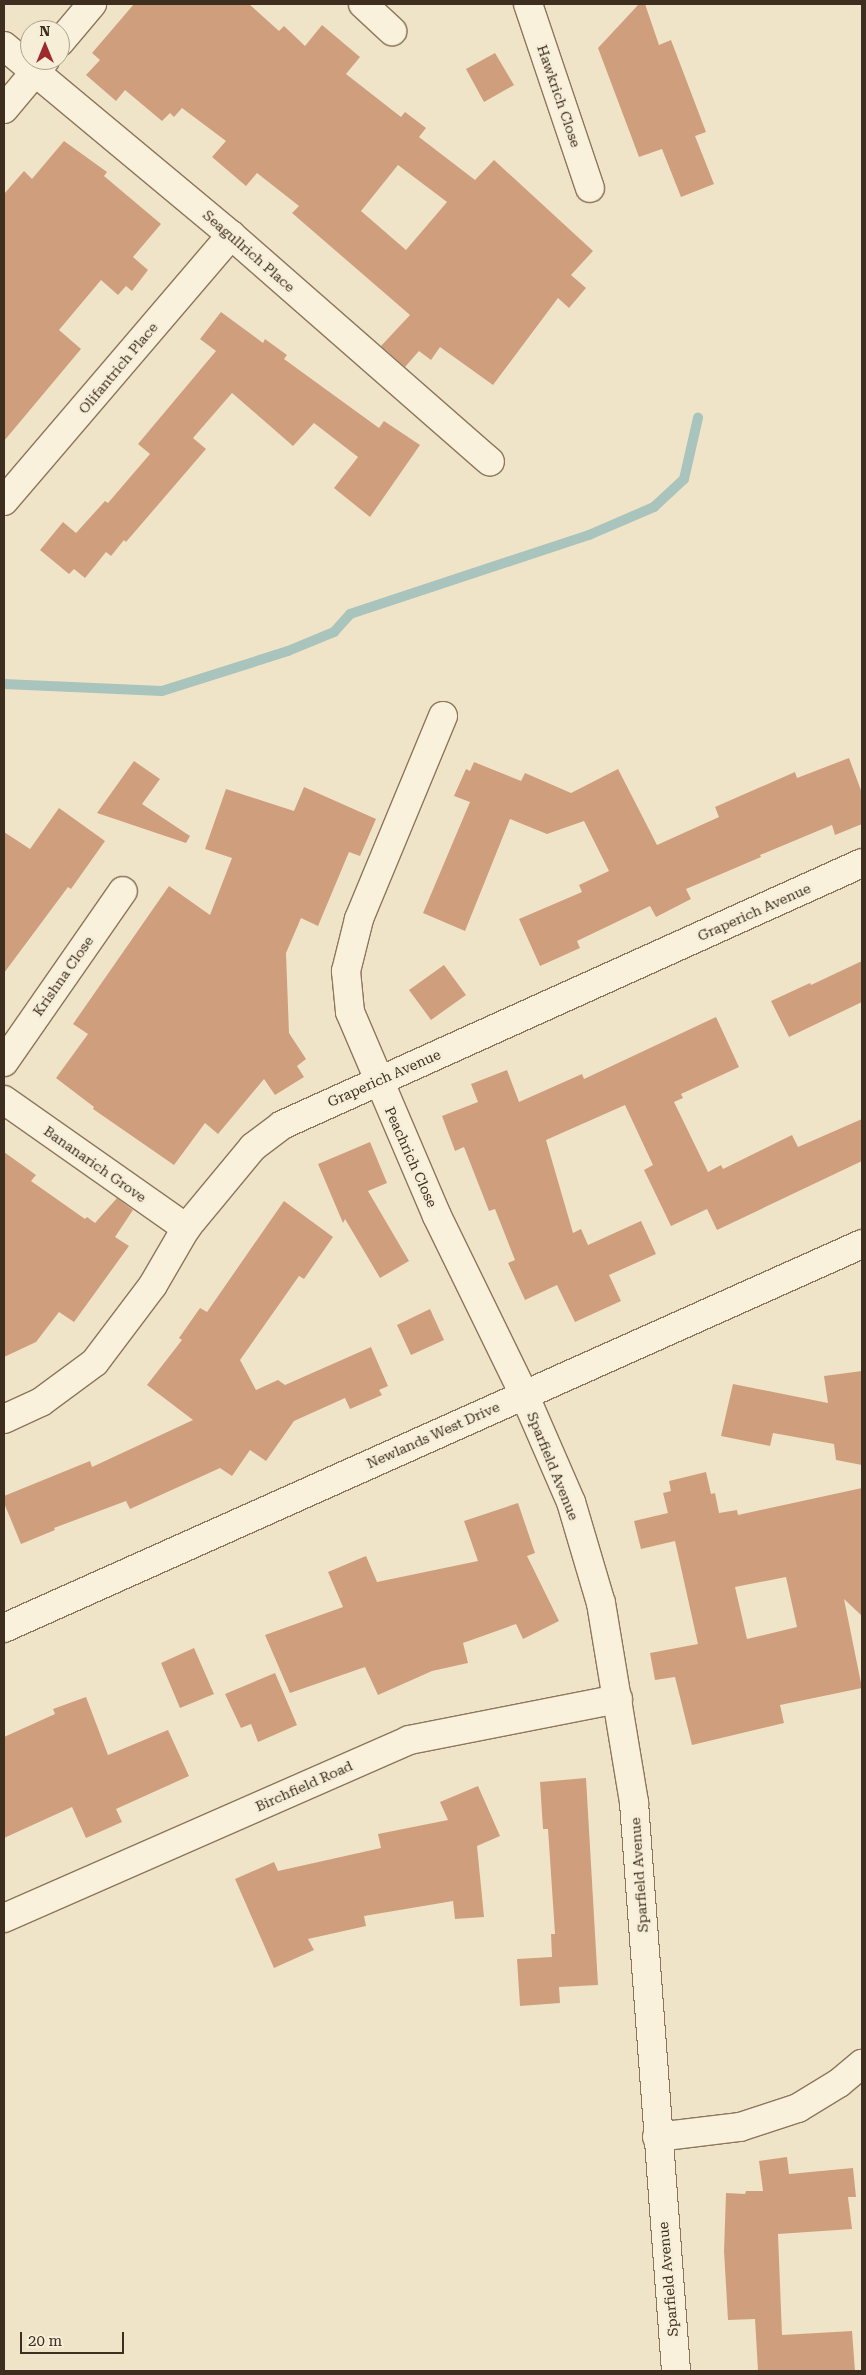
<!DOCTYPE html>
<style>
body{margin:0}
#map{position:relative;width:866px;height:2375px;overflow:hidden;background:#f0e4c8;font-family:"Roboto Serif",serif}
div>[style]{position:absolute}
.stream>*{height:10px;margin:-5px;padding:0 5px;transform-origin:5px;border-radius:5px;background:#a9c4bc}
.building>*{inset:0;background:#cf9f7d}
.roads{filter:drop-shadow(1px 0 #8d765c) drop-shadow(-1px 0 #8d765c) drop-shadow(0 1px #8d765c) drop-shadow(0 -1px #8d765c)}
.street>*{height:28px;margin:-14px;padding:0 14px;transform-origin:14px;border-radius:14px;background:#faf1dc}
.secondary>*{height:28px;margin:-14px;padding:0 14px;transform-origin:14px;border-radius:14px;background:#faf1dc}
span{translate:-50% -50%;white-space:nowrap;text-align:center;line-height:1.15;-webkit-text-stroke:5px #f7eed8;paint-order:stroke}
.street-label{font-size:14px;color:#3d2e20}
.frame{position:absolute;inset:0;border:5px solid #3d2e20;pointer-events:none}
.north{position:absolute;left:20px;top:20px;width:50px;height:50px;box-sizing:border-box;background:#f7eed8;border:1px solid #ada18e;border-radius:50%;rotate:0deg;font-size:14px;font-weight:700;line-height:20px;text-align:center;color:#3d2e20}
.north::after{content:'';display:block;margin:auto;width:18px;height:22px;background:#9e2a2b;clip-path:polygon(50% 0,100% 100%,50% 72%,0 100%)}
.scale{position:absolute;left:20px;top:2332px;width:104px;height:22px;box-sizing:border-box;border:2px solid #3d2e20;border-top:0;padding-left:6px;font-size:15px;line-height:18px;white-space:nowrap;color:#3d2e20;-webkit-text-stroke:4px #f7eed8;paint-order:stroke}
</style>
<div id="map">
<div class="stream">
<i style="left:4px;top:684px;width:158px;rotate:2.5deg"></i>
<i style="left:162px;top:691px;width:132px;rotate:-17.6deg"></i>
<i style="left:288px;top:651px;width:50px;rotate:-22.4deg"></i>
<i style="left:334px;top:632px;width:24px;rotate:-48deg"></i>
<i style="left:350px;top:614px;width:252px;rotate:-18.3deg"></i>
<i style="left:589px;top:535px;width:71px;rotate:-23.3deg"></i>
<i style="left:654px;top:507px;width:41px;rotate:-43deg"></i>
<i style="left:684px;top:479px;width:63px;rotate:-77.1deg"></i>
</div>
<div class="building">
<i style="clip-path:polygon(evenodd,134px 4px,249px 4px,279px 31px,284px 26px,305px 46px,322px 25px,360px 57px,346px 74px,401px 117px,405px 112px,426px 128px,419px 137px,475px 180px,494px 160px,593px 251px,571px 275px,586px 288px,569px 308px,558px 298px,493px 385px,440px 347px,431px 360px,419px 351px,405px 367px,381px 346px,410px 315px,292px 213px,299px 206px,257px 173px,246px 186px,212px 157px,226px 141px,182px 108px,174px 117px,170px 113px,162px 121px,125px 90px,116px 101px,86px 75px,100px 60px,92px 53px,134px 4px,398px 165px,447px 202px,406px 250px,361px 211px,398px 165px)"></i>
<i style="clip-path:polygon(639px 4px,645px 4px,659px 45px,671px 40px,706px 132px,695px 136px,714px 184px,681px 197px,662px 149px,639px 157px,598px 48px)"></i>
<i style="clip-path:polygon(495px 53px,514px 85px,484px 102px,466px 69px)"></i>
<i style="clip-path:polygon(64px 141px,107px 172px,104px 176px,161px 224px,133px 257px,148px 270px,132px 291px,126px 286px,118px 295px,101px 280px,59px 330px,81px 349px,4px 441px,4px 194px,24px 171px,32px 179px)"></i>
<i style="clip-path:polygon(221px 312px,263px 343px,265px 339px,287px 355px,284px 359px,379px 428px,384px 421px,420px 445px,370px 517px,334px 488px,358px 457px,314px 423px,293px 446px,232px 393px,193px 438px,206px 449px,126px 542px,124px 540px,111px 556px,106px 552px,85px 578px,74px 569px,69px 574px,40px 550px,63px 522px,76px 533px,105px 501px,108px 503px,150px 454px,138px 444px,216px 351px,200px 339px)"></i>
<i style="clip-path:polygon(849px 758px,862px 793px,862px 824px,835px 835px,832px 825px,760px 855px,761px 857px,686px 889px,691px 899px,656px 917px,650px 906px,577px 941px,580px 948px,540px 966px,519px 919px,582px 892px,579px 885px,609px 871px,584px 821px,547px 834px,510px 819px,465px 931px,423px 913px,470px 802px,454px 796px,466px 769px,470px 771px,474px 762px,521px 781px,525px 773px,571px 793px,618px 769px,657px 845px,719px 817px,715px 807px,795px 772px,797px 778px)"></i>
<i style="clip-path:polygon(134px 761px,160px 779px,142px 804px,190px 836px,186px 843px,97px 813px)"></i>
<i style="clip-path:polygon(304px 787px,376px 819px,360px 856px,349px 852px,318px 926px,301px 918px,286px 953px,289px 1033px,306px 1059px,297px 1066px,304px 1077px,275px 1095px,264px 1079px,218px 1134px,205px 1123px,174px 1165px,93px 1109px,94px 1107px,56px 1078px,88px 1034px,73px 1024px,169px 886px,210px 915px,232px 858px,205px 849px,226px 789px,294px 811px)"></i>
<i style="clip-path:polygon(59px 808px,105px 841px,71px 889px,68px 887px,4px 973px,4px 832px,30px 849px)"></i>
<i style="clip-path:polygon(862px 961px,862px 1002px,789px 1037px,771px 1001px,810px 983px,811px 985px)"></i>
<i style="clip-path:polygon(444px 965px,466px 995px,431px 1020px,409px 990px)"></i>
<i style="clip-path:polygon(716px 1017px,739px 1067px,681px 1094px,683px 1098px,674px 1102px,708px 1172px,721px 1165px,723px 1169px,792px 1135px,798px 1147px,862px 1119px,862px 1161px,717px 1230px,707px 1209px,671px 1226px,644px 1170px,653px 1165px,625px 1105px,546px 1140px,573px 1233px,581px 1229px,588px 1245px,641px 1221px,656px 1254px,609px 1275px,621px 1301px,575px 1322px,557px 1285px,525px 1300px,508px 1263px,515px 1260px,495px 1209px,489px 1211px,464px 1147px,455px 1151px,442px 1116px,478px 1102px,471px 1084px,507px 1070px,519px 1102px,582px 1074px,584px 1079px)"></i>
<i style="clip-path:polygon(370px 1142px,387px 1183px,368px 1191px,409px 1261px,380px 1278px,345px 1219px,343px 1223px,318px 1164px)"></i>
<i style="clip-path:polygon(4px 1152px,36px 1175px,31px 1181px,85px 1219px,87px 1217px,95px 1223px,117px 1198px,133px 1210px,115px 1237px,129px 1246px,74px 1322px,59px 1312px,36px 1342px,4px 1357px)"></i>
<i style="clip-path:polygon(284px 1201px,333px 1237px,304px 1279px,299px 1276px,240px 1360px,256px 1390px,278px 1380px,285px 1385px,371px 1347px,388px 1386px,379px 1390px,382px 1395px,350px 1409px,345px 1398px,294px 1421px,266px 1461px,250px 1450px,232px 1476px,220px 1468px,130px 1509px,126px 1501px,54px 1528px,55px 1530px,21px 1544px,4px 1503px,4px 1496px,90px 1461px,92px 1467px,193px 1420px,147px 1385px,182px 1340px,179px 1338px,200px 1308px,207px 1312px)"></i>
<i style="clip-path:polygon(430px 1309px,444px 1340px,411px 1355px,397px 1325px)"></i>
<i style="clip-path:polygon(862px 1371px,862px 1465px,836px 1460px,834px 1444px,773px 1433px,770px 1446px,721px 1436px,733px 1384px,828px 1403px,824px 1376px)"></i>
<i style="clip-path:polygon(evenodd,706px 1472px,711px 1494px,715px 1493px,719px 1513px,737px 1510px,738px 1515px,862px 1488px,862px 1616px,844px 1599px,862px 1688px,780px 1705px,784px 1723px,692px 1745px,675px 1677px,655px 1680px,650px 1653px,698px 1644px,675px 1541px,641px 1549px,634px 1521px,668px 1513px,663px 1493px,671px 1491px,669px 1481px,706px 1472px,786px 1577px,797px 1627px,747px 1639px,735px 1587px,786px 1577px)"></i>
<i style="clip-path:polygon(518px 1503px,535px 1553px,527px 1556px,559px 1621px,523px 1639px,516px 1624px,463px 1643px,468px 1663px,432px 1671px,378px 1695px,365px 1667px,290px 1693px,265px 1635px,343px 1607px,328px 1572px,366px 1556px,377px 1582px,478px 1561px,464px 1521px)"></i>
<i style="clip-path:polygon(194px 1648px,214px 1694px,180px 1708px,161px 1663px)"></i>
<i style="clip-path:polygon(275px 1673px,297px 1725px,258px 1742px,251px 1724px,241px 1728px,225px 1694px)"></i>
<i style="clip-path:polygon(86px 1697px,108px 1755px,168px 1730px,189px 1776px,116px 1809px,122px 1822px,86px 1838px,72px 1807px,4px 1838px,4px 1737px,55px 1714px,53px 1709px)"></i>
<i style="clip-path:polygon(586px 1778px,598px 1985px,559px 1987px,560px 2003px,520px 2006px,517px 1959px,552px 1957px,551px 1934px,555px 1934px,548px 1829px,543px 1829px,540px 1782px)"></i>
<i style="clip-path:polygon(478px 1786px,500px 1836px,477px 1846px,484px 1917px,455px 1919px,453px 1901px,364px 1916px,366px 1926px,308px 1939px,314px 1950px,274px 1968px,235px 1879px,274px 1862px,278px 1871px,381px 1848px,378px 1834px,448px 1820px,440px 1802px)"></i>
<i style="clip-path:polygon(787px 2157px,789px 2174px,853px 2168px,856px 2197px,848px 2197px,852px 2229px,778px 2234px,782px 2335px,852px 2331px,855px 2371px,758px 2371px,755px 2319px,728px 2320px,724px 2251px,726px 2193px,745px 2194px,746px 2191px,763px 2191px,759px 2161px)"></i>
</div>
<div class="roads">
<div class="street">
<i style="left:363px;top:4px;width:40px;rotate:43deg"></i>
<i style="left:528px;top:4px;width:194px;rotate:71.4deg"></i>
<i style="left:60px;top:42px;width:50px;rotate:-49.9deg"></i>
<i style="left:4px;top:46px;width:295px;rotate:39.8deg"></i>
<i style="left:231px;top:235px;width:344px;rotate:41.2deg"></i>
<i style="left:4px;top:109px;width:64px;rotate:-50.1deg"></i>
<i style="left:4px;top:501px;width:350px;rotate:-49.5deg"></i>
<i style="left:443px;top:716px;width:220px;rotate:112.5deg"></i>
<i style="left:359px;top:919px;width:54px;rotate:104deg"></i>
<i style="left:346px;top:971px;width:41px;rotate:84.4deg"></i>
<i style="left:350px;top:1012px;width:222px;rotate:66.9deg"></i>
<i style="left:437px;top:1216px;width:198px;rotate:64deg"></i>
<i style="left:524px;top:1394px;width:118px;rotate:66.5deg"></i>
<i style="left:571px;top:1502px;width:105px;rotate:73.5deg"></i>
<i style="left:601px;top:1603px;width:203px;rotate:80.6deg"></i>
<i style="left:634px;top:1803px;width:570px;rotate:85.77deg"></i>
<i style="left:4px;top:1062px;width:208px;rotate:-55.2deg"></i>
<i style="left:4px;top:1100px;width:223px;rotate:35.1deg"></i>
<i style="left:4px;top:1419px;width:41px;rotate:-24.7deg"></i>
<i style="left:41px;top:1402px;width:67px;rotate:-36.5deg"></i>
<i style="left:95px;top:1362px;width:96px;rotate:-53deg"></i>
<i style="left:153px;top:1285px;width:66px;rotate:-59.9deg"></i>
<i style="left:186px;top:1228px;width:105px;rotate:-50.4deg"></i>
<i style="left:253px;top:1147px;width:36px;rotate:-37deg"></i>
<i style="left:282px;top:1125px;width:636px;rotate:-24.31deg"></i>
<i style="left:4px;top:1918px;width:442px;rotate:-23.7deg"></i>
<i style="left:409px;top:1740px;width:213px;rotate:-11.1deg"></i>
<i style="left:657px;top:2137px;width:84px;rotate:-6.9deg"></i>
<i style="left:740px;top:2127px;width:61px;rotate:-18.1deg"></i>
<i style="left:798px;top:2108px;width:48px;rotate:-31.4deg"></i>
<i style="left:839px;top:2083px;width:30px;rotate:-40deg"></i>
</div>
<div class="secondary">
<i style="left:4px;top:1628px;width:940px;rotate:-24.11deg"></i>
</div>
</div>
<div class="street-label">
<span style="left:559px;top:96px;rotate:71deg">Hawkrich Close</span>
<span style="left:249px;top:251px;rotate:41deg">Seagullrich Place</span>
<span style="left:118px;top:368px;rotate:-50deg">Olifantrich Place</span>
<span style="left:754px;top:912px;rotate:-24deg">Graperich Avenue</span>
<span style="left:63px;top:976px;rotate:-55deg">Krishna Close</span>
<span style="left:384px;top:1078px;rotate:-24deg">Graperich Avenue</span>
<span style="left:411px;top:1157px;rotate:66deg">Peachrich Close</span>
<span style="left:95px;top:1164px;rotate:35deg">Bananarich Grove</span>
<span style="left:433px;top:1435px;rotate:-24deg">Newlands West Drive</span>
<span style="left:553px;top:1466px;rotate:68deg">Sparfield Avenue</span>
<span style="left:304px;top:1786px;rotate:-24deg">Birchfield Road</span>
<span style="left:639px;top:1875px;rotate:-94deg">Sparfield Avenue</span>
<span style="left:668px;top:2279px;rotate:-95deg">Sparfield Avenue</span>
</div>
<div class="frame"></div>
<div class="north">N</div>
<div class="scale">20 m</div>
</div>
